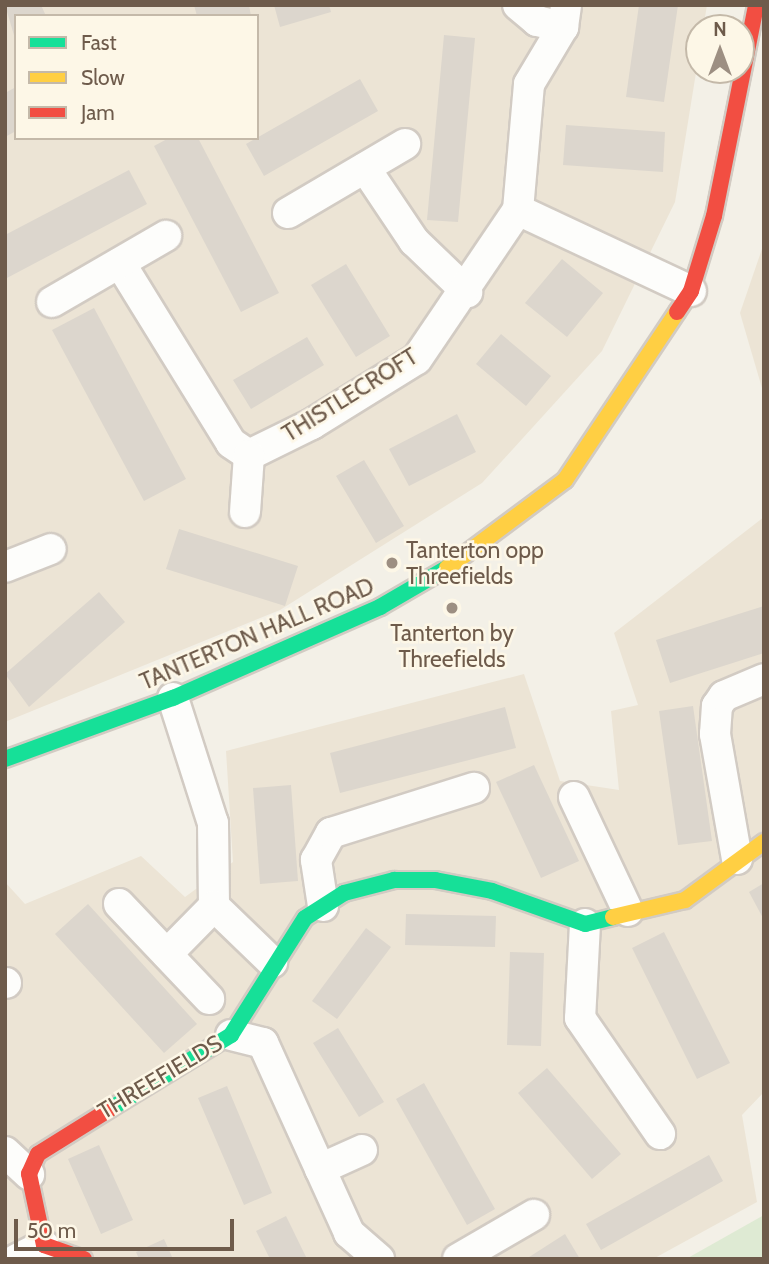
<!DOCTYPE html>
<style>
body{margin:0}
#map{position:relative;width:769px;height:1264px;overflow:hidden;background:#f3f0e7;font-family:Cabin,sans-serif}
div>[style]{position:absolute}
.residential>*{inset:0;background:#ece4d5}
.green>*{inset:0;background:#deead3}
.building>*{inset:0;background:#dcd6cd}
.roads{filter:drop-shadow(2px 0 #d2cbc3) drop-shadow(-2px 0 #d2cbc3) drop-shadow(0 2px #d2cbc3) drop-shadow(0 -2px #d2cbc3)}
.street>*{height:30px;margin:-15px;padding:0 15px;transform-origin:15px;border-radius:15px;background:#fdfdfb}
.fast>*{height:16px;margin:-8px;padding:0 8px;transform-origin:8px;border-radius:8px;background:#16e098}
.slow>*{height:16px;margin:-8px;padding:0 8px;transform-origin:8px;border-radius:8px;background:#ffcf43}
.jam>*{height:16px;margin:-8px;padding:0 8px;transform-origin:8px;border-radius:8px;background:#f24e42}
.dots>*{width:19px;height:19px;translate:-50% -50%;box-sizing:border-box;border:4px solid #fdf7e7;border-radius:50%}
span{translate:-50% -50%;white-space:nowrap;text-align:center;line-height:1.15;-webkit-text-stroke:5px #fdf7e7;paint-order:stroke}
.street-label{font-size:23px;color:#6e5b4b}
.poi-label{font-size:23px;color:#6e5b4b}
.left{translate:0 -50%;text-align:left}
.frame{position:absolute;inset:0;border:7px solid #6e5b4b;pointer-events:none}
.legend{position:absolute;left:14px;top:14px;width:245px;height:126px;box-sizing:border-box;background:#fdf7e7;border:2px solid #c4b9a9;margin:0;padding:9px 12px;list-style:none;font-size:21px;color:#6e5b4b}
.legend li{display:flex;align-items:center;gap:14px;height:35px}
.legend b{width:35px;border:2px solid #c4b9a9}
.north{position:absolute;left:685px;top:14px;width:70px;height:70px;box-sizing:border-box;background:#fdf7e7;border:2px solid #c4b9a9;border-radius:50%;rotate:0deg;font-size:19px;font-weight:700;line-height:28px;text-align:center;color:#6e5b4b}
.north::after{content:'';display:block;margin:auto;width:24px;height:32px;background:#9d8f82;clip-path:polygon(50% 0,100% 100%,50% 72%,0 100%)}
.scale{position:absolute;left:14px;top:1219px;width:220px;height:32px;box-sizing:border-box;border:4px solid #6e5b4b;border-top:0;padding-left:9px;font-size:21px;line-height:24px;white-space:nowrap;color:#6e5b4b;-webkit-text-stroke:5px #fdf7e7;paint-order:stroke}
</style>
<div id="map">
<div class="residential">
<i style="clip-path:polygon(evenodd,5px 5px,707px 5px,675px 202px,602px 351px,482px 483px,280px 610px,5px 722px,5px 5px,16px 16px,257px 16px,257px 138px,16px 138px,16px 16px)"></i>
<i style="clip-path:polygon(764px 243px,764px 395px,740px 313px)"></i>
<i style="clip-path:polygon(764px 517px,764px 1092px,742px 1115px,757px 1202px,653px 1259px,5px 1259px,5px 882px,25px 904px,141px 856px,185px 897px,233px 862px,226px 751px,524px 674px,560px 781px,619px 790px,611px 711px,638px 705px,614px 633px)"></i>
</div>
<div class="green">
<i style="clip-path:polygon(764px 1215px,764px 1259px,686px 1259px)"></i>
</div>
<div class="building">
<i style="clip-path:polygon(5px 5px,41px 5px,46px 16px,16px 16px,16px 42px)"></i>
<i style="clip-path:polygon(194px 5px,249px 5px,251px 16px,197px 16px)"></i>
<i style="clip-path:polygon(274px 5px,329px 5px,331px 12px,280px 27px)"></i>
<i style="clip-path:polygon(639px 5px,678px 5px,664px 102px,626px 97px)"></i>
<i style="clip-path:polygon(444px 35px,475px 38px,458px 222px,427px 220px)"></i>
<i style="clip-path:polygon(360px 79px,378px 111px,264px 176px,246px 144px)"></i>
<i style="clip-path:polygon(16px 87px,16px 131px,5px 137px,5px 93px)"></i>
<i style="clip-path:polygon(566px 125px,665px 132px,663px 172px,563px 165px)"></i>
<i style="clip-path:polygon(169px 138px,198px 138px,279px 293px,241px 312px,154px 146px)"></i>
<i style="clip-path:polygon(129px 170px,147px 204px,5px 279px,5px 235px)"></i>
<i style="clip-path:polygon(562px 259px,603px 293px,567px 337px,525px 303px)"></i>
<i style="clip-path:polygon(346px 264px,390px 336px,356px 357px,311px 285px)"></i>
<i style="clip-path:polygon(94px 308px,186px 479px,144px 501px,52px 330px)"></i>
<i style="clip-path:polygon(501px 334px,551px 376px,526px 406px,476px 364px)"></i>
<i style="clip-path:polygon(307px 337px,324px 365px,251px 409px,233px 380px)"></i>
<i style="clip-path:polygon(457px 414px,476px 452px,409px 486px,389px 449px)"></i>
<i style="clip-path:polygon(364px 460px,404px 526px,376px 543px,336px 476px)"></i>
<i style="clip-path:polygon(179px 529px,298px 566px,285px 606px,166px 569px)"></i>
<i style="clip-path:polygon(99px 592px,125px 622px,29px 707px,5px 674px)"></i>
<i style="clip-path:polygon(764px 606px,764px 653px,670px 683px,656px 640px)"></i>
<i style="clip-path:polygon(693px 706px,712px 841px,678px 845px,659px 711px)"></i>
<i style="clip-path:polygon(505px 707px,516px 748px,340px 793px,330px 753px)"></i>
<i style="clip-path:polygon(534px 765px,579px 861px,541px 878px,496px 782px)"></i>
<i style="clip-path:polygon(291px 785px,298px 881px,260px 884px,253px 788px)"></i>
<i style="clip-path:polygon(764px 883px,764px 920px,749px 892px)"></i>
<i style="clip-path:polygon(88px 904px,197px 1024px,164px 1053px,55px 934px)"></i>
<i style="clip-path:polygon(406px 914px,496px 916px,495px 947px,405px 945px)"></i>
<i style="clip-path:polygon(366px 928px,391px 947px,337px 1019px,312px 1001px)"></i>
<i style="clip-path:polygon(664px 932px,730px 1063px,697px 1079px,632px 948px)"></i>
<i style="clip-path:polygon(510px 952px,544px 953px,541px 1046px,507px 1045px)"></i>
<i style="clip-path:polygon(338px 1028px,384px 1102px,359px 1117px,313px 1043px)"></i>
<i style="clip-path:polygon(547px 1068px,621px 1154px,592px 1179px,518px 1093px)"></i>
<i style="clip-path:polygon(424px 1083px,495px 1209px,467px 1225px,396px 1099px)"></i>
<i style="clip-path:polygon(227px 1086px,272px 1193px,244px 1205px,198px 1098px)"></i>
<i style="clip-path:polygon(99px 1145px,133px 1220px,101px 1234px,68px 1159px)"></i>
<i style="clip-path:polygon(709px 1155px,723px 1181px,601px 1250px,586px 1224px)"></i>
<i style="clip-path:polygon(286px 1216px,307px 1259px,270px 1259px,256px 1231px)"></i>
<i style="clip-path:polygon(565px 1234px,580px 1259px,526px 1259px)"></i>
<i style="clip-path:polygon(164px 1239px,173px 1259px,139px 1259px,136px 1252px)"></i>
</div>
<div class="roads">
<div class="street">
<i style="left:518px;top:5px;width:25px;rotate:40deg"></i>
<i style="left:537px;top:21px;width:27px;rotate:13deg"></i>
<i style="left:365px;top:168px;width:88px;rotate:56.1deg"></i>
<i style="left:414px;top:241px;width:74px;rotate:43.9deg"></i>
<i style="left:518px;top:210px;width:191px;rotate:25.1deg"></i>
<i style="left:288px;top:213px;width:136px;rotate:-30.5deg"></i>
<i style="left:120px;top:263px;width:211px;rotate:58.3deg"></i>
<i style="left:231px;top:443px;width:22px;rotate:34deg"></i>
<i style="left:249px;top:455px;width:70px;rotate:-26.2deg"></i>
<i style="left:312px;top:424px;width:123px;rotate:-31.8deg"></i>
<i style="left:417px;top:359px;width:180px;rotate:-55.9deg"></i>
<i style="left:518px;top:210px;width:126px;rotate:-85deg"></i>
<i style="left:529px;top:84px;width:66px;rotate:-59.2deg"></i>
<i style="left:563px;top:27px;width:22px;rotate:-82deg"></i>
<i style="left:52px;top:302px;width:132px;rotate:-30.1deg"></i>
<i style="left:245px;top:512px;width:57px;rotate:-86deg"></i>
<i style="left:5px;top:567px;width:49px;rotate:-21.4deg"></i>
<i style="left:173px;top:698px;width:131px;rotate:72.3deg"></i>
<i style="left:213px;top:823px;width:83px;rotate:89.3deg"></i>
<i style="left:214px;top:906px;width:81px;rotate:44deg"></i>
<i style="left:574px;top:797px;width:126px;rotate:64.7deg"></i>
<i style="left:737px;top:859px;width:127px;rotate:-100deg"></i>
<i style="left:715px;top:734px;width:28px;rotate:-86deg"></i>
<i style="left:717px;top:706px;width:12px;rotate:-55deg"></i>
<i style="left:724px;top:696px;width:43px;rotate:-23deg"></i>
<i style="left:119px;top:904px;width:131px;rotate:46.5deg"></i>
<i style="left:323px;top:906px;width:47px;rotate:-98.7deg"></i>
<i style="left:316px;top:860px;width:31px;rotate:-61deg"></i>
<i style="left:331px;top:833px;width:150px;rotate:-17.5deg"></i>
<i style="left:585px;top:924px;width:94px;rotate:93deg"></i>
<i style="left:580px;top:1018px;width:141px;rotate:55.4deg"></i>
<i style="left:167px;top:954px;width:67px;rotate:-45.6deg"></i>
<i style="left:5px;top:983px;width:1px"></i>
<i style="left:231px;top:1035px;width:33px;rotate:14deg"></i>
<i style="left:263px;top:1043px;width:209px;rotate:65.6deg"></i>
<i style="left:349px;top:1233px;width:40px;rotate:41deg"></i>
<i style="left:5px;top:1152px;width:33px;rotate:43deg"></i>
<i style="left:320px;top:1169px;width:46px;rotate:-24.3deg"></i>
<i style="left:17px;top:1259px;width:30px;rotate:-27deg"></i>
<i style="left:458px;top:1259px;width:88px;rotate:-30.1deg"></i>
</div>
<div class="fast">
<i style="left:5px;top:759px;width:179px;rotate:-20deg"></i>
<i style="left:173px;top:698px;width:226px;rotate:-23.7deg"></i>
<i style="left:380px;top:607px;width:78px;rotate:-30.2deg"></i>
<i style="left:110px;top:1109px;width:142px;rotate:-31.4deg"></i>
<i style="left:231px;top:1035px;width:138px;rotate:-57.7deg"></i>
<i style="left:305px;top:918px;width:46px;rotate:-32.7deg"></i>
<i style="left:344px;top:893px;width:52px;rotate:-14.6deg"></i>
<i style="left:394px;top:880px;width:41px"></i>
<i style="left:435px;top:880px;width:58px;rotate:10.9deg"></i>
<i style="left:492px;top:891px;width:99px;rotate:19.5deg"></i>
<i style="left:585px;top:924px;width:29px;rotate:-14deg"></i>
</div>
<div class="slow">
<i style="left:447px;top:568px;width:147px;rotate:-36.7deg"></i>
<i style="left:565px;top:480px;width:202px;rotate:-56.3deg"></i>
<i style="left:613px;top:917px;width:74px;rotate:-13.3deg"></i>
<i style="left:685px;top:900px;width:98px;rotate:-36.3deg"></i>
</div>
<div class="jam">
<i style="left:677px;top:312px;width:25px;rotate:-56deg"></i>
<i style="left:691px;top:291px;width:78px;rotate:-73deg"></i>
<i style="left:714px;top:216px;width:215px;rotate:-78.7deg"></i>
<i style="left:84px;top:1259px;width:42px;rotate:-160.7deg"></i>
<i style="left:44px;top:1245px;width:73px;rotate:-101.9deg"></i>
<i style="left:29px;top:1174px;width:22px;rotate:-66deg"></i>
<i style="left:38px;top:1154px;width:85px;rotate:-32deg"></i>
</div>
</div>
<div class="dots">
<i style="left:392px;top:563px;background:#9d8f82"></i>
<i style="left:452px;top:608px;background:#9d8f82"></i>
</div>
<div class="street-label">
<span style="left:350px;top:395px;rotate:-32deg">THISTLECROFT</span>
<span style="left:257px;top:634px;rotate:-23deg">TANTERTON HALL ROAD</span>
<span style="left:160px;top:1077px;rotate:-31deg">THREEFIELDS</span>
</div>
<div class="poi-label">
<span class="left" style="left:406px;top:563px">Tanterton opp<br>Threefields</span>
<span style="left:452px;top:646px">Tanterton by<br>Threefields</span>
</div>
<div class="frame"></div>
<ul class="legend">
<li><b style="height:9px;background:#16e098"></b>Fast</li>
<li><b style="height:9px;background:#ffcf43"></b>Slow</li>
<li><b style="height:9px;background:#f24e42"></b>Jam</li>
</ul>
<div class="north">N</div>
<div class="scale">50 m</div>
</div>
